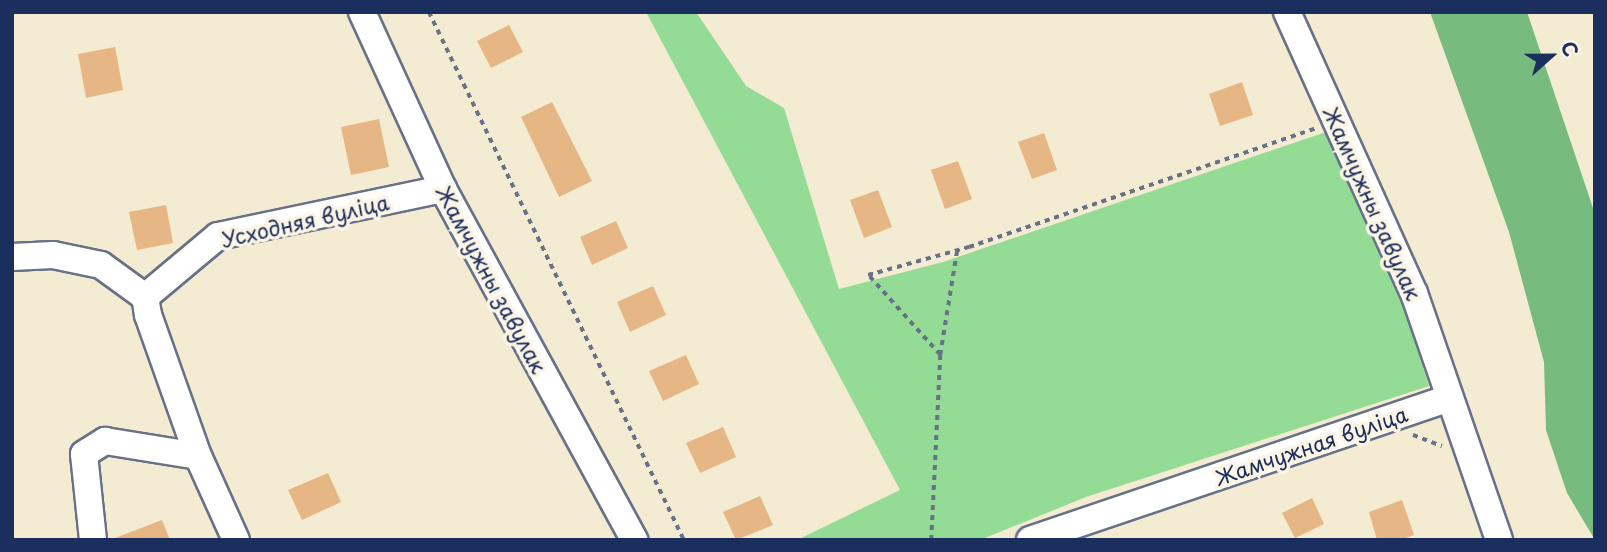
<!DOCTYPE html>
<meta charset="utf-8">
<style>
body{margin:0}
#map{position:relative;width:1607px;height:552px;overflow:hidden;background:#f3ebd2;font-family:"Playpen Sans",sans-serif}
div>[style]{position:absolute}
.green>*{inset:0;background:#94db95}
.forest>*{inset:0;background:#77bb7e}
.building>*{inset:0;background:#e6b784}
.path>*{height:3.5px;margin-top:-1.75px;transform-origin:0;background:repeating-linear-gradient(90deg,#677187 0 5px,transparent 0 10px)}
.roads{filter:drop-shadow(2px 0 #677187) drop-shadow(-2px 0 #677187) drop-shadow(0 2px #677187) drop-shadow(0 -2px #677187)}
.minor>*{height:26px;margin:-13px;padding:0 13px;transform-origin:13px;border-radius:13px;background:#fff}
span{translate:-50% -50%;white-space:nowrap;text-align:center;line-height:1.15;-webkit-text-stroke:7px #fcf5e5;paint-order:stroke}
.street-label{font-size:21px;color:#1b2f5e}
.frame{position:absolute;inset:0;border:14px solid #1b2f5e;pointer-events:none}
.north{position:absolute;left:1516px;top:21px;width:70px;height:70px;-webkit-text-stroke:5px #fcf5e5;paint-order:stroke;rotate:69deg;font-size:19px;font-weight:700;line-height:28px;text-align:center;color:#1b2f5e}
.north::after{content:'';display:block;margin:auto;width:24px;height:32px;background:#1b2f5e;clip-path:polygon(50% 0,100% 100%,50% 72%,0 100%)}
</style>
<div id="map">
<div class="green">
<i style="clip-path:polygon(646px 12px,696px 12px,746px 86px,784px 108px,839px 289px,943px 262px,1329px 131px,1390px 266px,1429px 386px,1086px 497px,980px 540px,797px 540px,900px 490px)"></i>
</div>
<div class="forest">
<i style="clip-path:polygon(1430px 12px,1527px 12px,1595px 214px,1595px 540px,1567px 493px,1546px 430px,1544px 362px,1509px 232px)"></i>
</div>
<div class="building">
<i style="clip-path:polygon(509px 25px,523px 52px,491px 68px,477px 41px)"></i>
<i style="clip-path:polygon(115px 47px,123px 90px,86px 98px,78px 54px)"></i>
<i style="clip-path:polygon(1242px 82px,1253px 115px,1220px 126px,1209px 94px)"></i>
<i style="clip-path:polygon(552px 102px,592px 181px,559px 197px,521px 117px)"></i>
<i style="clip-path:polygon(379px 119px,389px 167px,351px 175px,341px 127px)"></i>
<i style="clip-path:polygon(1044px 133px,1057px 170px,1032px 179px,1018px 142px)"></i>
<i style="clip-path:polygon(958px 161px,972px 199px,945px 209px,931px 170px)"></i>
<i style="clip-path:polygon(878px 190px,892px 227px,864px 238px,850px 200px)"></i>
<i style="clip-path:polygon(166px 205px,173px 243px,137px 250px,129px 212px)"></i>
<i style="clip-path:polygon(616px 221px,628px 248px,592px 265px,580px 237px)"></i>
<i style="clip-path:polygon(653px 286px,666px 315px,630px 332px,617px 302px)"></i>
<i style="clip-path:polygon(686px 355px,699px 384px,663px 401px,649px 371px)"></i>
<i style="clip-path:polygon(723px 427px,736px 457px,700px 473px,686px 443px)"></i>
<i style="clip-path:polygon(328px 473px,341px 502px,302px 520px,288px 490px)"></i>
<i style="clip-path:polygon(760px 496px,773px 525px,736px 540px,723px 512px)"></i>
<i style="clip-path:polygon(1312px 498px,1324px 524px,1295px 538px,1282px 513px)"></i>
<i style="clip-path:polygon(1402px 500px,1414px 535px,1401px 540px,1377px 540px,1369px 512px)"></i>
<i style="clip-path:polygon(162px 520px,170px 540px,116px 540px,115px 538px)"></i>
</div>
<div class="path">
<i style="left:429px;top:12px;width:586px;rotate:64.22deg"></i>
<i style="left:940px;top:355px;width:108px;rotate:-132deg"></i>
<i style="left:868px;top:275px;width:105px;rotate:-15.5deg"></i>
<i style="left:969px;top:247px;width:367px;rotate:-18.9deg"></i>
<i style="left:1413px;top:435px;width:31px;rotate:21deg"></i>
<i style="left:931px;top:540px;width:185px;rotate:-87.2deg"></i>
<i style="left:940px;top:355px;width:106px;rotate:-80.8deg"></i>
</div>
<div class="roads">
<div class="minor">
<i style="left:362px;top:12px;width:195px;rotate:65.4deg"></i>
<i style="left:443px;top:189px;width:400px;rotate:61.4deg"></i>
<i style="left:1287px;top:12px;width:308px;rotate:65.7deg"></i>
<i style="left:1414px;top:293px;width:261px;rotate:71deg"></i>
<i style="left:12px;top:257px;width:41px;rotate:-2.8deg"></i>
<i style="left:53px;top:255px;width:49px;rotate:11.8deg"></i>
<i style="left:101px;top:265px;width:54px;rotate:36deg"></i>
<i style="left:93px;top:540px;width:86px;rotate:-96deg"></i>
<i style="left:84px;top:454px;width:25px;rotate:-32deg"></i>
<i style="left:105px;top:441px;width:94px;rotate:9.2deg"></i>
<i style="left:236px;top:540px;width:92px;rotate:-114.3deg"></i>
<i style="left:198px;top:456px;width:150px;rotate:-109.5deg"></i>
<i style="left:148px;top:315px;width:18px;rotate:-99deg"></i>
<i style="left:145px;top:297px;width:95px;rotate:-39.9deg"></i>
<i style="left:218px;top:236px;width:230px;rotate:-11.8deg"></i>
<i style="left:1030px;top:540px;width:442px;rotate:-18.7deg"></i>
</div>
</div>
<div class="street-label">
<span style="left:1373px;top:203px;rotate:66deg">Жамчужны завулак</span>
<span style="left:305px;top:220px;rotate:-13deg">Усходняя вуліца</span>
<span style="left:492px;top:279px;rotate:62deg">Жамчужны завулак</span>
<span style="left:1311px;top:445px;rotate:-19deg">Жамчужная вуліца</span>
</div>
<div class="frame"></div>
<div class="north">С</div>
</div>
